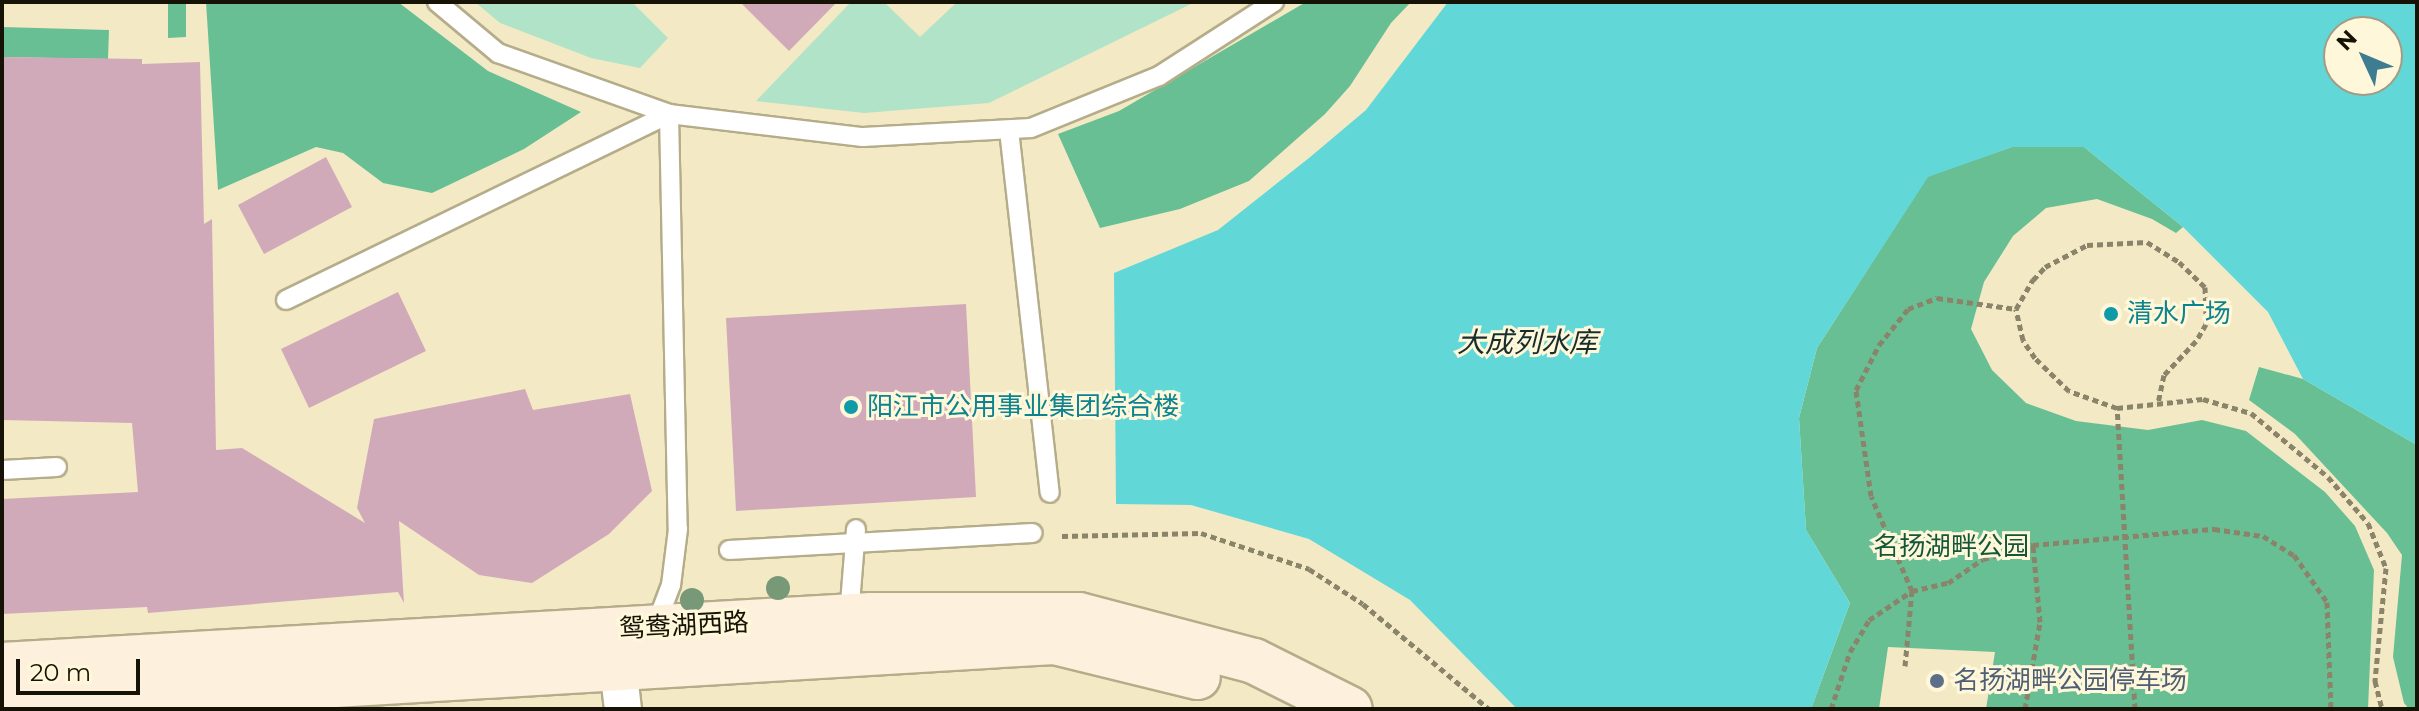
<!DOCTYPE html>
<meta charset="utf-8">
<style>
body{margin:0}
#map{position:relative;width:2419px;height:711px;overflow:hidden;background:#f3eac5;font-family:Montserrat,"Noto Sans SC",sans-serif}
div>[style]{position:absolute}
.green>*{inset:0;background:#b0e3c7}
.forest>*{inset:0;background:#68bf93}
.water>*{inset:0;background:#61d7d8}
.building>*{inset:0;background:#d1aaba}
.path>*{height:5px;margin-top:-2.5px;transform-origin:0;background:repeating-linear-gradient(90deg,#8a846a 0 6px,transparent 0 10px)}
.roads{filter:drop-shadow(2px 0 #b5ac89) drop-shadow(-2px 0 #b5ac89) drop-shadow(0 2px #b5ac89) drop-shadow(0 -2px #b5ac89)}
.service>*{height:18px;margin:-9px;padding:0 9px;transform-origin:9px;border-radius:9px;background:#fff}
.minor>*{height:36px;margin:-18px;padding:0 18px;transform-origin:18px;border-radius:18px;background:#fff}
.secondary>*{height:44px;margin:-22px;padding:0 22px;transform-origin:22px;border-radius:22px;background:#fdf1de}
.trees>*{width:24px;height:24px;margin:-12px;border-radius:50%;background:#789978}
.dots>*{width:22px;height:22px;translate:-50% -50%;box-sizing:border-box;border:4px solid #fff7d9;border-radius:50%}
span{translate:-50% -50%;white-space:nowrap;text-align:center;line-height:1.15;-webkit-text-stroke:6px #fff7d9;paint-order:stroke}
.culture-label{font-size:26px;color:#0d838f}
.left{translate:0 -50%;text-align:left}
.park-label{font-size:26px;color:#135639}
.street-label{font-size:26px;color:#161306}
.service-label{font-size:26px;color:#4e5e75}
.water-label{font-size:28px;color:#182d2d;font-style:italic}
.frame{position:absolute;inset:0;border:4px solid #161306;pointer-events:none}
.north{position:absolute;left:2323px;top:16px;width:80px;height:80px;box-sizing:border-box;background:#fff7d9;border:2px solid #a29c85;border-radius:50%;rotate:314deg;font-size:22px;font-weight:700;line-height:32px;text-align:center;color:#161306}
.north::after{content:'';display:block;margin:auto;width:28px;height:36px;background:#3e7d91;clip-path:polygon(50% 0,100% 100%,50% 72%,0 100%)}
.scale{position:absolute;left:16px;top:659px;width:124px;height:36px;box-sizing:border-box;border:4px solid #161306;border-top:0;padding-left:10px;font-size:24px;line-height:28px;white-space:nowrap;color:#161306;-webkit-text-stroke:6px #fff7d9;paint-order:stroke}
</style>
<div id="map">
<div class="green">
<i style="clip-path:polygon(475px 2px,632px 2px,668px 38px,640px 68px,591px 58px,500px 23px)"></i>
<i style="clip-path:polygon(851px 2px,884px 2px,920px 37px,957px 2px,1195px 2px,989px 103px,864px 113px,756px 101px)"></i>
</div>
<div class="forest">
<i style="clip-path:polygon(168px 2px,186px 2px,186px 37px,168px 38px)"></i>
<i style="clip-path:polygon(206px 2px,398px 2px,488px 71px,581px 112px,524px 149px,432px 193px,383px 183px,343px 153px,316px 147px,218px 190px)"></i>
<i style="clip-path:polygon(1306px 2px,1411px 2px,1391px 23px,1350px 86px,1325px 114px,1249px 181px,1180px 209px,1100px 228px,1058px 134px,1119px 111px)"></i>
<i style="clip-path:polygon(2px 27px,109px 30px,108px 59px,2px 57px)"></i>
<i style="clip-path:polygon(2012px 147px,2084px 147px,2183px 227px,2176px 233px,2152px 219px,2097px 199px,2046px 208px,2013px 236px,1984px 282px,1971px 329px,1992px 370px,2026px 403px,2076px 421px,2148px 430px,2202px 420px,2246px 431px,2325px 492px,2355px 526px,2374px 570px,2368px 709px,1986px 709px,1995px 652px,1888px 647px,1879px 709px,1811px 709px,1850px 603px,1806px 530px,1799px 418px,1817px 348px,1928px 176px)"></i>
<i style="clip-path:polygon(2259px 367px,2303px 379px,2417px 445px,2417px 709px,2409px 709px,2404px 703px,2393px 657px,2402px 555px,2387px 533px,2295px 434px,2249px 400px)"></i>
</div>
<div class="water">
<i style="clip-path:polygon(evenodd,1448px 2px,2417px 2px,2417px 445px,2303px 379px,2268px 312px,2183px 227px,2084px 147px,2012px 147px,1928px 177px,1817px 348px,1799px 418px,1806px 530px,1850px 603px,1811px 709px,1517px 709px,1410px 600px,1309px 539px,1191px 505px,1116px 504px,1114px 273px,1218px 230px,1309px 158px,1366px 110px,1448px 2px,2339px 32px,2387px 32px,2387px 80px,2339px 80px,2339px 32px)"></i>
</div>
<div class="building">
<i style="clip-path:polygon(740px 2px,837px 2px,789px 51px)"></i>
<i style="clip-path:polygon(2px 57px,142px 59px,142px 64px,200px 62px,204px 224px,212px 219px,216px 450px,242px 448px,365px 523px,357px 508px,374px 419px,525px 389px,533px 410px,630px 394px,652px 491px,609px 534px,532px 583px,479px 575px,399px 521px,404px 603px,398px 592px,148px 613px,147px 607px,2px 614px,2px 499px,138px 492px,132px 423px,2px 420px)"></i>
<i style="clip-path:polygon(326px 157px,352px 207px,264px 254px,238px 205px)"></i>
<i style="clip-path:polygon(398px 292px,426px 351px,309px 408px,281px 349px)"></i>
<i style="clip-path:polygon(966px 304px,976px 497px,736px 511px,726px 318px)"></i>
</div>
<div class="path">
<i style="left:2117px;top:408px;width:51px;rotate:-160.5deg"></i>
<i style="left:2069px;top:391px;width:47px;rotate:-135.9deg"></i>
<i style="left:2035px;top:358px;width:22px;rotate:-124deg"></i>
<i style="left:2023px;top:340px;width:32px;rotate:-103deg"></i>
<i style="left:2016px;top:309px;width:34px;rotate:-60deg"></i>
<i style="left:2033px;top:280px;width:18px;rotate:-47deg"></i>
<i style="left:2045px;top:267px;width:47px;rotate:-27.6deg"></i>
<i style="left:2087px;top:245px;width:60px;rotate:-2.9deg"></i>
<i style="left:2147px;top:242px;width:38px;rotate:32deg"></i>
<i style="left:2179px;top:262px;width:36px;rotate:44deg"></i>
<i style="left:2205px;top:287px;width:37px;rotate:88deg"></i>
<i style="left:2206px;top:324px;width:20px;rotate:120deg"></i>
<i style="left:2196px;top:341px;width:47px;rotate:133.3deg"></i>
<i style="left:2164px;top:375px;width:30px;rotate:102deg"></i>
<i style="left:1062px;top:536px;width:139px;rotate:-1.2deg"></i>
<i style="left:1201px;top:533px;width:114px;rotate:18.4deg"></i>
<i style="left:1309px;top:569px;width:64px;rotate:32.9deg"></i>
<i style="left:1363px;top:604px;width:164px;rotate:39.8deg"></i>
<i style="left:1905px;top:666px;width:75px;rotate:-84.7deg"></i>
<i style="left:1912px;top:591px;width:103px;rotate:-113.3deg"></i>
<i style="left:1871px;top:496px;width:107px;rotate:-98.1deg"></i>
<i style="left:1856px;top:390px;width:51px;rotate:-62.9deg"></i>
<i style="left:1879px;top:345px;width:46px;rotate:-51.1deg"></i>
<i style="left:1908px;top:309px;width:31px;rotate:-21deg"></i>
<i style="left:1937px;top:298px;width:80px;rotate:7.9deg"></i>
<i style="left:1831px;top:709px;width:60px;rotate:-71.6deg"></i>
<i style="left:1850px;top:652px;width:37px;rotate:-59deg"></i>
<i style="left:1869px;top:620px;width:52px;rotate:-34deg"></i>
<i style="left:1912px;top:591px;width:37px;rotate:-13deg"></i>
<i style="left:1948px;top:583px;width:42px;rotate:-34.4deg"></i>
<i style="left:1983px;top:559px;width:52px;rotate:-15.6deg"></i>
<i style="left:2033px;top:545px;width:182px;rotate:-5.1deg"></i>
<i style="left:2214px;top:529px;width:49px;rotate:8.1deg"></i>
<i style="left:2263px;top:536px;width:36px;rotate:32deg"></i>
<i style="left:2294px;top:555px;width:57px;rotate:54.9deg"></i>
<i style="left:2327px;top:602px;width:107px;rotate:87.9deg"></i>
<i style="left:2025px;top:709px;width:88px;rotate:-80.2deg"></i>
<i style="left:2040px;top:622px;width:77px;rotate:-95.2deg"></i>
<i style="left:2135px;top:709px;width:302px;rotate:-93.4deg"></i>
<i style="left:2117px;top:408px;width:86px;rotate:-6deg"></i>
<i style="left:2203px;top:399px;width:50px;rotate:16.3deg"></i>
<i style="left:2251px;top:413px;width:100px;rotate:39.7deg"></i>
<i style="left:2328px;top:477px;width:61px;rotate:49deg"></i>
<i style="left:2368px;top:523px;width:48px;rotate:68.2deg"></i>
<i style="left:2386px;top:568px;width:114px;rotate:95.6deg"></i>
<i style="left:2375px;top:681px;width:29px;rotate:76deg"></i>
</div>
<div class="roads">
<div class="service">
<i style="left:437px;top:2px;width:80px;rotate:39.9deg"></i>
<i style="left:498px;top:53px;width:182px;rotate:19.6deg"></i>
<i style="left:669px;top:114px;width:195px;rotate:6.8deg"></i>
<i style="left:863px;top:137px;width:168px;rotate:-3.1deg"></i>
<i style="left:1031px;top:128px;width:138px;rotate:-22.1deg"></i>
<i style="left:1159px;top:76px;width:137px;rotate:-32.8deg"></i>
<i style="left:1009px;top:130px;width:365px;rotate:83.6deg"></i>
<i style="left:286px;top:300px;width:426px;rotate:-25.9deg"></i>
<i style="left:669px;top:114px;width:415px;rotate:88.8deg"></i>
<i style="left:678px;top:529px;width:56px;rotate:97.1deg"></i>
<i style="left:671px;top:585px;width:45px;rotate:110.9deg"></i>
<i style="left:2px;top:470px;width:55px;rotate:-3.1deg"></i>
<i style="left:729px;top:550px;width:304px;rotate:-3.2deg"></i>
<i style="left:849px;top:616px;width:87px;rotate:-85.4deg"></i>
</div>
<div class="minor">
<i style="left:615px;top:643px;width:66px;rotate:83.1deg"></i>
</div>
<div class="secondary">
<i style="left:2px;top:665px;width:871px;rotate:-3.29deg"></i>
<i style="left:872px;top:615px;width:207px"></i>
<i style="left:1079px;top:615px;width:181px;rotate:14.7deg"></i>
<i style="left:1254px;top:661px;width:107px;rotate:26.6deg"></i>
<i style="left:2px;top:705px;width:1054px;rotate:-3.43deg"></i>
<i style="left:1054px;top:642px;width:148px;rotate:13.7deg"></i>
</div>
</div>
<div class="trees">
<i style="left:778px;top:588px"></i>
<i style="left:692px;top:600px"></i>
</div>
<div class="dots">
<i style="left:2111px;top:314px;background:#0f9aa8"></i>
<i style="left:851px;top:407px;background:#0f9aa8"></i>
<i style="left:1937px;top:681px;background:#5c6f8a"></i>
</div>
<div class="culture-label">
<span class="left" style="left:2127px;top:314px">清水广场</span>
<span class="left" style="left:867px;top:407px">阳江市公用事业集团综合楼</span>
</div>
<div class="park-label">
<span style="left:1951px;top:547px">名扬湖畔公园</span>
</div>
<div class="street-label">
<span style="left:684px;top:626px;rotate:-3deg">鸳鸯湖西路</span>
</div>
<div class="service-label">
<span class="left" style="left:1953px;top:681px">名扬湖畔公园停车场</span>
</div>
<div class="water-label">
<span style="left:1527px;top:342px">大成列水库</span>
</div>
<div class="frame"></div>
<div class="north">N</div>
<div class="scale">20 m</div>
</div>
